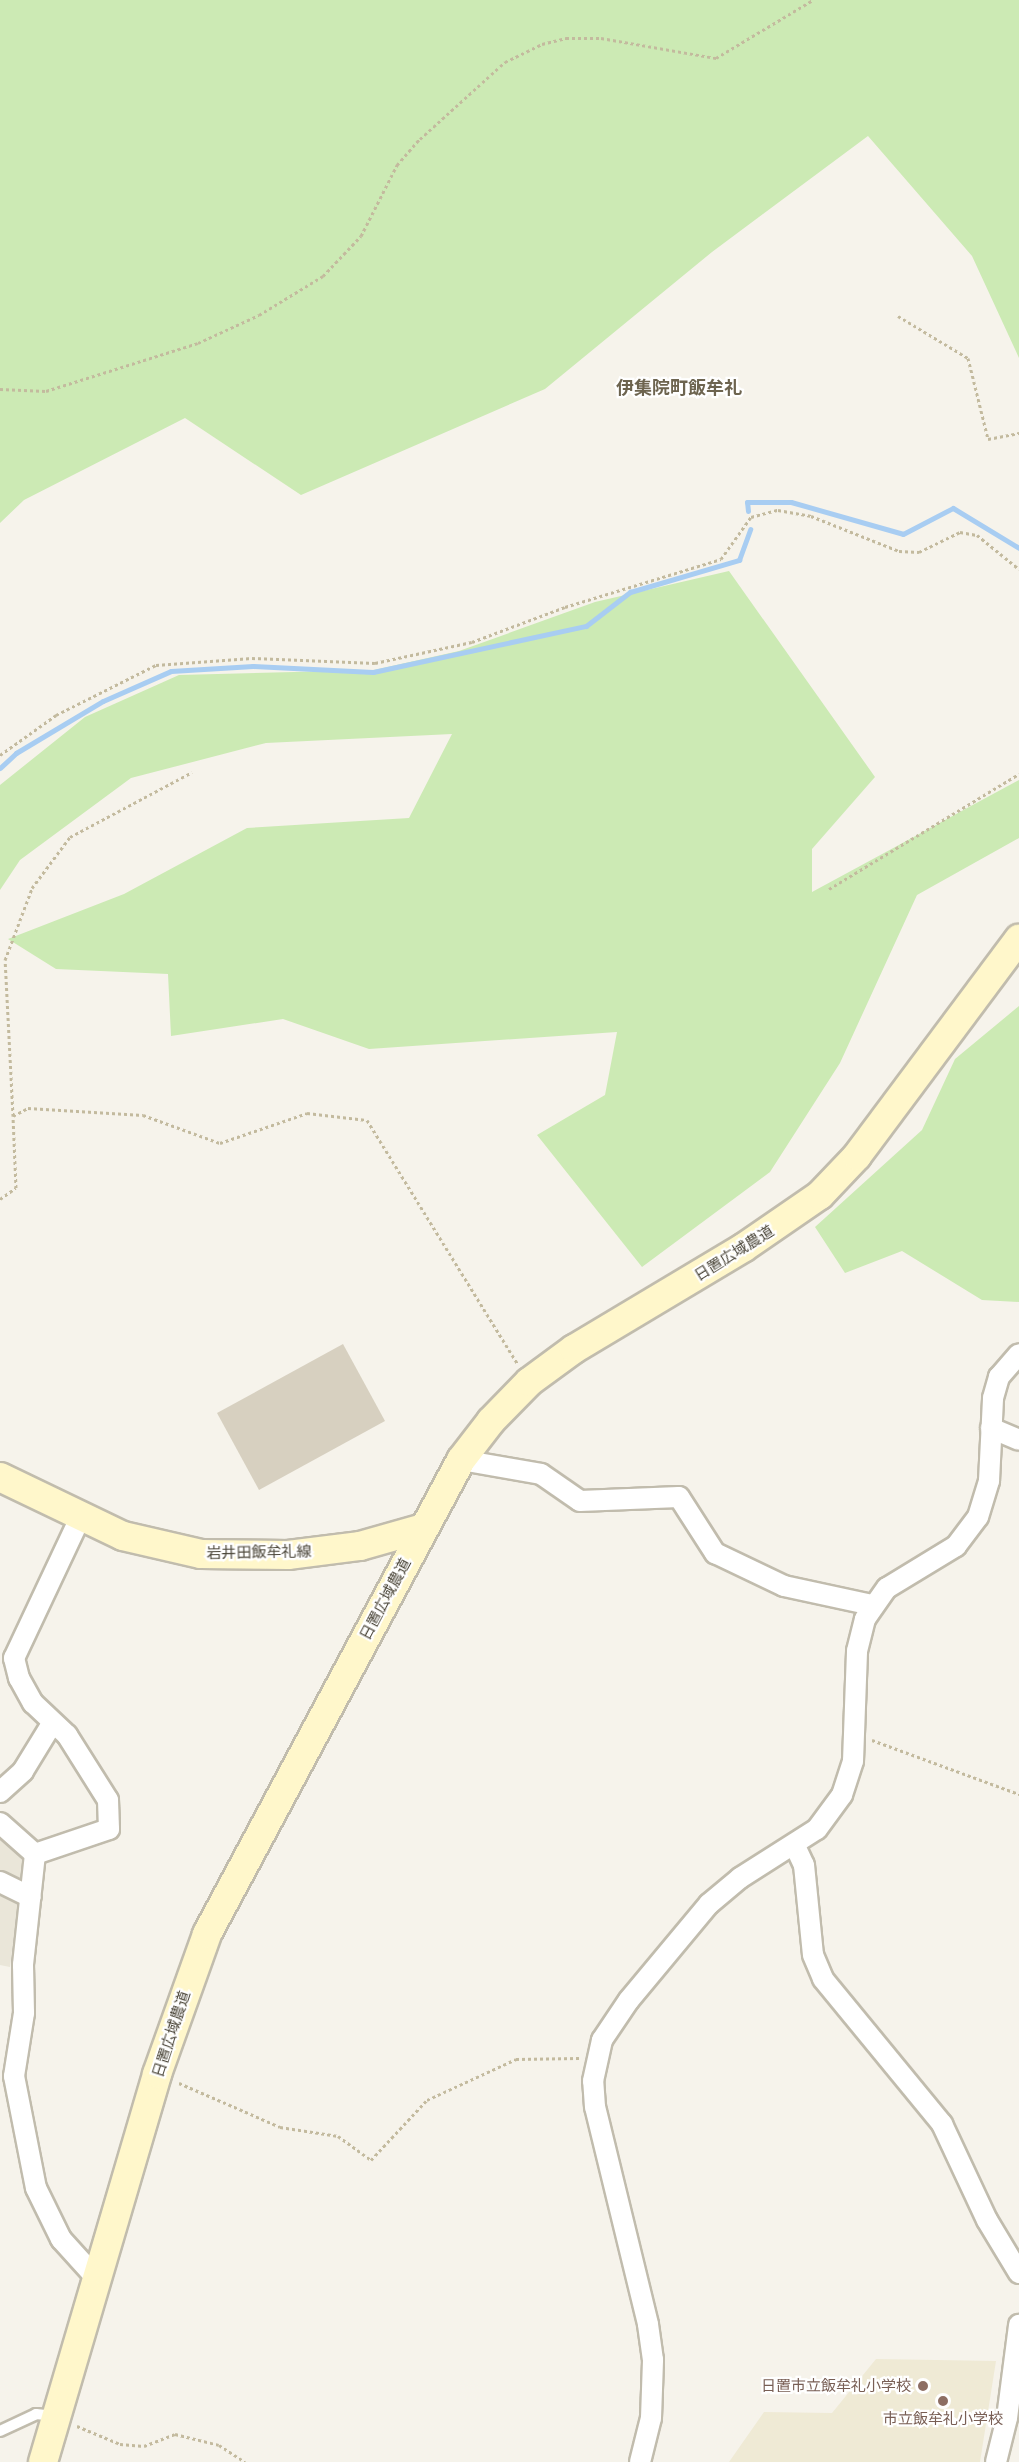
<!DOCTYPE html>
<meta charset="utf-8">
<style>
body{margin:0}
#map{position:relative;width:1019px;height:2462px;overflow:hidden;background:#f6f3eb;font-family:Inter,"Noto Sans JP",sans-serif}
div>[style]{position:absolute}
.residential>*{inset:0;background:#eae6d9}
.education>*{inset:0;background:#efead5}
.green>*{inset:0;background:#cceab4}
.stream>*{height:5px;margin:-2.5px;padding:0 2.5px;transform-origin:2.5px;border-radius:2.5px;background:#a8cdf2}
.building>*{inset:0;background:#d7d0c0}
.path>*{height:3px;margin-top:-1.5px;transform-origin:0;background:repeating-linear-gradient(90deg,#c3ba9e 0 3px,transparent 0 6px)}
.roads{filter:drop-shadow(2px 0 #c1bcad) drop-shadow(-2px 0 #c1bcad) drop-shadow(0 2px #c1bcad) drop-shadow(0 -2px #c1bcad)}
.lane>*{height:10px;margin:-5px;padding:0 5px;transform-origin:5px;border-radius:5px;background:#fff}
.street>*{height:20px;margin:-10px;padding:0 10px;transform-origin:10px;border-radius:10px;background:#fff}
.secondary>*{height:28px;margin:-14px;padding:0 14px;transform-origin:14px;border-radius:14px;background:#fff7cb}
.dots>*{width:16px;height:16px;translate:-50% -50%;box-sizing:border-box;border:3px solid #fff;border-radius:50%}
span{translate:-50% -50%;white-space:nowrap;text-align:center;line-height:1.15;-webkit-text-stroke:4.5px #fff;paint-order:stroke}
.street-label{font-size:15px;color:#4a4538}
.education-label{font-size:15px;color:#785e54}
.right{translate:-100% -50%;text-align:right}
.quarter-label{font-size:18px;color:#6d644f;font-weight:700}
</style>
<div id="map">
<div class="residential">
<i style="clip-path:polygon(0 1833px,23px 1861px,10px 1967px,0 1965px)"></i>
</div>
<div class="education">
<i style="clip-path:polygon(876px 2359px,996px 2361px,980px 2462px,729px 2462px,764px 2412px,832px 2413px)"></i>
</div>
<div class="green">
<i style="clip-path:polygon(0 0,1019px 0,1019px 358px,972px 256px,868px 136px,712px 252px,545px 389px,301px 495px,185px 418px,24px 500px,0 523px)"></i>
<i style="clip-path:polygon(729px 571px,875px 777px,812px 849px,812px 892px,1019px 780px,1019px 838px,917px 895px,840px 1063px,770px 1172px,642px 1267px,537px 1135px,605px 1095px,617px 1032px,369px 1049px,283px 1019px,171px 1036px,168px 974px,56px 969px,8px 939px,124px 894px,247px 828px,409px 818px,452px 734px,266px 743px,131px 778px,20px 860px,0 890px,0 785px,85px 717px,179px 675px,374px 670px,459px 651px,595px 602px)"></i>
<i style="clip-path:polygon(1019px 1006px,1019px 1302px,982px 1300px,902px 1251px,845px 1273px,815px 1227px,922px 1130px,955px 1059px)"></i>
</div>
<div class="stream">
<i style="left:748px;top:511px;width:9px;rotate:-96deg"></i>
<i style="left:747px;top:502px;width:44px"></i>
<i style="left:791px;top:502px;width:116px;rotate:15.9deg"></i>
<i style="left:903px;top:534px;width:56px;rotate:-27.5deg"></i>
<i style="left:953px;top:508px;width:77px;rotate:31.2deg"></i>
<i style="left:0;top:768px;width:22px;rotate:-43deg"></i>
<i style="left:16px;top:753px;width:101px;rotate:-30.9deg"></i>
<i style="left:103px;top:701px;width:74px;rotate:-23.8deg"></i>
<i style="left:171px;top:671px;width:82px;rotate:-3.5deg"></i>
<i style="left:253px;top:666px;width:120px;rotate:2.9deg"></i>
<i style="left:373px;top:672px;width:218px;rotate:-12.2deg"></i>
<i style="left:586px;top:626px;width:56px;rotate:-37.7deg"></i>
<i style="left:630px;top:592px;width:114px;rotate:-16.4deg"></i>
<i style="left:739px;top:560px;width:33px;rotate:-70deg"></i>
</div>
<div class="building">
<i style="clip-path:polygon(343px 1344px,385px 1421px,259px 1490px,217px 1413px)"></i>
</div>
<div class="path">
<i style="left:898px;top:316px;width:82px;rotate:31deg"></i>
<i style="left:968px;top:358px;width:83px;rotate:76.1deg"></i>
<i style="left:988px;top:439px;width:32px;rotate:-11deg"></i>
<i style="left:0;top:389px;width:46px;rotate:2.5deg"></i>
<i style="left:46px;top:391px;width:159px;rotate:-17.5deg"></i>
<i style="left:198px;top:343px;width:67px;rotate:-24.7deg"></i>
<i style="left:259px;top:315px;width:75px;rotate:-31.4deg"></i>
<i style="left:323px;top:276px;width:55px;rotate:-46.5deg"></i>
<i style="left:361px;top:236px;width:80px;rotate:-63.1deg"></i>
<i style="left:397px;top:165px;width:35px;rotate:-49deg"></i>
<i style="left:420px;top:139px;width:115px;rotate:-42.2deg"></i>
<i style="left:505px;top:62px;width:41px;rotate:-25.9deg"></i>
<i style="left:542px;top:44px;width:25px;rotate:-14deg"></i>
<i style="left:566px;top:38px;width:35px"></i>
<i style="left:601px;top:38px;width:117px;rotate:9.9deg"></i>
<i style="left:716px;top:58px;width:113px;rotate:-30.9deg"></i>
<i style="left:0;top:755px;width:69px;rotate:-35.5deg"></i>
<i style="left:56px;top:715px;width:112px;rotate:-26.6deg"></i>
<i style="left:156px;top:665px;width:96px;rotate:-4.2deg"></i>
<i style="left:252px;top:658px;width:123px;rotate:2.3deg"></i>
<i style="left:375px;top:663px;width:99px;rotate:-12.2deg"></i>
<i style="left:472px;top:642px;width:99px;rotate:-20.6deg"></i>
<i style="left:565px;top:607px;width:163px;rotate:-17.1deg"></i>
<i style="left:721px;top:559px;width:52px;rotate:-54.5deg"></i>
<i style="left:751px;top:517px;width:28px;rotate:-15deg"></i>
<i style="left:778px;top:510px;width:34px;rotate:10deg"></i>
<i style="left:811px;top:516px;width:95px;rotate:21.7deg"></i>
<i style="left:899px;top:551px;width:20px;rotate:3deg"></i>
<i style="left:919px;top:552px;width:46px;rotate:-26deg"></i>
<i style="left:960px;top:532px;width:17px;rotate:10deg"></i>
<i style="left:977px;top:535px;width:54px;rotate:39deg"></i>
<i style="left:829px;top:889px;width:222px;rotate:-31.2deg"></i>
<i style="left:13px;top:1116px;width:156px;rotate:-92.9deg"></i>
<i style="left:5px;top:960px;width:77px;rotate:-69.4deg"></i>
<i style="left:32px;top:888px;width:64px;rotate:-53.3deg"></i>
<i style="left:70px;top:837px;width:138px;rotate:-28deg"></i>
<i style="left:0;top:1199px;width:19px;rotate:-35deg"></i>
<i style="left:16px;top:1188px;width:72px;rotate:-92.4deg"></i>
<i style="left:13px;top:1116px;width:17px;rotate:-28deg"></i>
<i style="left:28px;top:1108px;width:115px;rotate:3.5deg"></i>
<i style="left:143px;top:1115px;width:82px;rotate:20deg"></i>
<i style="left:220px;top:1143px;width:92px;rotate:-19deg"></i>
<i style="left:307px;top:1113px;width:60px;rotate:6.7deg"></i>
<i style="left:367px;top:1120px;width:286px;rotate:58.3deg"></i>
<i style="left:872px;top:1740px;width:157px;rotate:20.2deg"></i>
<i style="left:179px;top:2083px;width:110px;rotate:23.5deg"></i>
<i style="left:280px;top:2127px;width:59px;rotate:8.8deg"></i>
<i style="left:338px;top:2136px;width:41px;rotate:36deg"></i>
<i style="left:371px;top:2160px;width:82px;rotate:-47deg"></i>
<i style="left:427px;top:2100px;width:98px;rotate:-24.7deg"></i>
<i style="left:516px;top:2059px;width:63px;rotate:-0.9deg"></i>
<i style="left:77px;top:2426px;width:47px;rotate:22.7deg"></i>
<i style="left:120px;top:2444px;width:24px;rotate:5deg"></i>
<i style="left:144px;top:2446px;width:33px;rotate:-21deg"></i>
<i style="left:175px;top:2434px;width:45px;rotate:14deg"></i>
<i style="left:219px;top:2445px;width:31px;rotate:33deg"></i>
</div>
<div class="roads">
<div class="lane">
<i style="left:0;top:2431px;width:40px;rotate:-25deg"></i>
<i style="left:36px;top:2414px;width:19px;rotate:6deg"></i>
</div>
<div class="street">
<i style="left:991px;top:1428px;width:30px;rotate:23deg"></i>
<i style="left:461px;top:1460px;width:81px;rotate:9.9deg"></i>
<i style="left:541px;top:1474px;width:47px;rotate:34.7deg"></i>
<i style="left:580px;top:1501px;width:99px;rotate:-2.3deg"></i>
<i style="left:679px;top:1497px;width:67px;rotate:57.3deg"></i>
<i style="left:715px;top:1553px;width:76px;rotate:25.6deg"></i>
<i style="left:784px;top:1586px;width:90px;rotate:12.2deg"></i>
<i style="left:80px;top:1518px;width:155px;rotate:115.2deg"></i>
<i style="left:14px;top:1658px;width:21px;rotate:76deg"></i>
<i style="left:19px;top:1678px;width:29px;rotate:61deg"></i>
<i style="left:33px;top:1703px;width:47px;rotate:43.3deg"></i>
<i style="left:67px;top:1735px;width:77px;rotate:57.8deg"></i>
<i style="left:108px;top:1800px;width:29px;rotate:88deg"></i>
<i style="left:109px;top:1829px;width:78px;rotate:161.3deg"></i>
<i style="left:35px;top:1854px;width:112px;rotate:96.2deg"></i>
<i style="left:23px;top:1965px;width:48px;rotate:88.8deg"></i>
<i style="left:24px;top:2013px;width:64px;rotate:99deg"></i>
<i style="left:14px;top:2076px;width:114px;rotate:78.9deg"></i>
<i style="left:36px;top:2188px;width:57px;rotate:63.9deg"></i>
<i style="left:61px;top:2239px;width:55px;rotate:47.9deg"></i>
<i style="left:0;top:1792px;width:31px;rotate:-42deg"></i>
<i style="left:23px;top:1771px;width:57px;rotate:-58.5deg"></i>
<i style="left:0;top:1823px;width:47px;rotate:41.5deg"></i>
<i style="left:795px;top:1846px;width:21px;rotate:65deg"></i>
<i style="left:804px;top:1865px;width:90px;rotate:84.3deg"></i>
<i style="left:813px;top:1955px;width:26px;rotate:67deg"></i>
<i style="left:823px;top:1979px;width:188px;rotate:50.6deg"></i>
<i style="left:942px;top:2124px;width:106px;rotate:64.9deg"></i>
<i style="left:987px;top:2220px;width:62px;rotate:58.9deg"></i>
<i style="left:0;top:1882px;width:34px;rotate:26deg"></i>
<i style="left:640px;top:2462px;width:45px;rotate:-76deg"></i>
<i style="left:651px;top:2418px;width:58px;rotate:-88deg"></i>
<i style="left:653px;top:2360px;width:36px;rotate:-98deg"></i>
<i style="left:648px;top:2324px;width:223px;rotate:-103.7deg"></i>
<i style="left:595px;top:2107px;width:26px;rotate:-94deg"></i>
<i style="left:593px;top:2081px;width:42px;rotate:-77.6deg"></i>
<i style="left:602px;top:2040px;width:48px;rotate:-56deg"></i>
<i style="left:629px;top:2000px;width:125px;rotate:-50.2deg"></i>
<i style="left:709px;top:1904px;width:40px;rotate:-40deg"></i>
<i style="left:740px;top:1878px;width:91px;rotate:-32.5deg"></i>
<i style="left:817px;top:1829px;width:42px;rotate:-53.7deg"></i>
<i style="left:842px;top:1795px;width:36px;rotate:-72deg"></i>
<i style="left:853px;top:1761px;width:110px;rotate:-87.9deg"></i>
<i style="left:857px;top:1651px;width:33px;rotate:-76deg"></i>
<i style="left:865px;top:1619px;width:38px;rotate:-55deg"></i>
<i style="left:887px;top:1588px;width:81px;rotate:-31.3deg"></i>
<i style="left:956px;top:1546px;width:36px;rotate:-53deg"></i>
<i style="left:978px;top:1517px;width:38px;rotate:-73deg"></i>
<i style="left:989px;top:1481px;width:83px;rotate:-87.2deg"></i>
<i style="left:993px;top:1398px;width:22px;rotate:-74deg"></i>
<i style="left:999px;top:1377px;width:30px;rotate:-49deg"></i>
<i style="left:996px;top:2462px;width:45px;rotate:-76deg"></i>
<i style="left:1007px;top:2418px;width:94px;rotate:-82.6deg"></i>
</div>
<div class="secondary">
<i style="left:0;top:1477px;width:136px;rotate:25.6deg"></i>
<i style="left:123px;top:1536px;width:80px;rotate:13deg"></i>
<i style="left:201px;top:1554px;width:87px;rotate:0.7deg"></i>
<i style="left:288px;top:1555px;width:73px;rotate:-7.1deg"></i>
<i style="left:360px;top:1546px;width:66px;rotate:-15.9deg"></i>
<i style="left:43px;top:2462px;width:404px;rotate:-73.6deg"></i>
<i style="left:157px;top:2074px;width:149px;rotate:-70.3deg"></i>
<i style="left:207px;top:1934px;width:538px;rotate:-61.81deg"></i>
<i style="left:461px;top:1460px;width:49px;rotate:-52.4deg"></i>
<i style="left:491px;top:1421px;width:54px;rotate:-45.7deg"></i>
<i style="left:529px;top:1382px;width:56px;rotate:-36.3deg"></i>
<i style="left:574px;top:1349px;width:197px;rotate:-30.9deg"></i>
<i style="left:743px;top:1248px;width:93px;rotate:-34.5deg"></i>
<i style="left:820px;top:1195px;width:54px;rotate:-46.5deg"></i>
<i style="left:857px;top:1156px;width:271px;rotate:-53.3deg"></i>
</div>
</div>
<div class="dots">
<i style="left:923px;top:2386px;background:#8d6e63"></i>
<i style="left:943px;top:2401px;background:#8d6e63"></i>
</div>
<div class="street-label">
<span style="left:734px;top:1253px;rotate:-32deg">日置広域農道</span>
<span style="left:259px;top:1552px;rotate:-1deg">岩井田飯牟礼線</span>
<span style="left:385px;top:1599px;rotate:-62deg">日置広域農道</span>
<span style="left:171px;top:2034px;rotate:-72deg">日置広域農道</span>
</div>
<div class="education-label">
<span class="right" style="left:911px;top:2386px">日置市立飯牟礼小学校</span>
<span style="left:943px;top:2419px">市立飯牟礼小学校</span>
</div>
<div class="quarter-label">
<span style="left:679px;top:388px">伊集院町飯牟礼</span>
</div>
</div>
